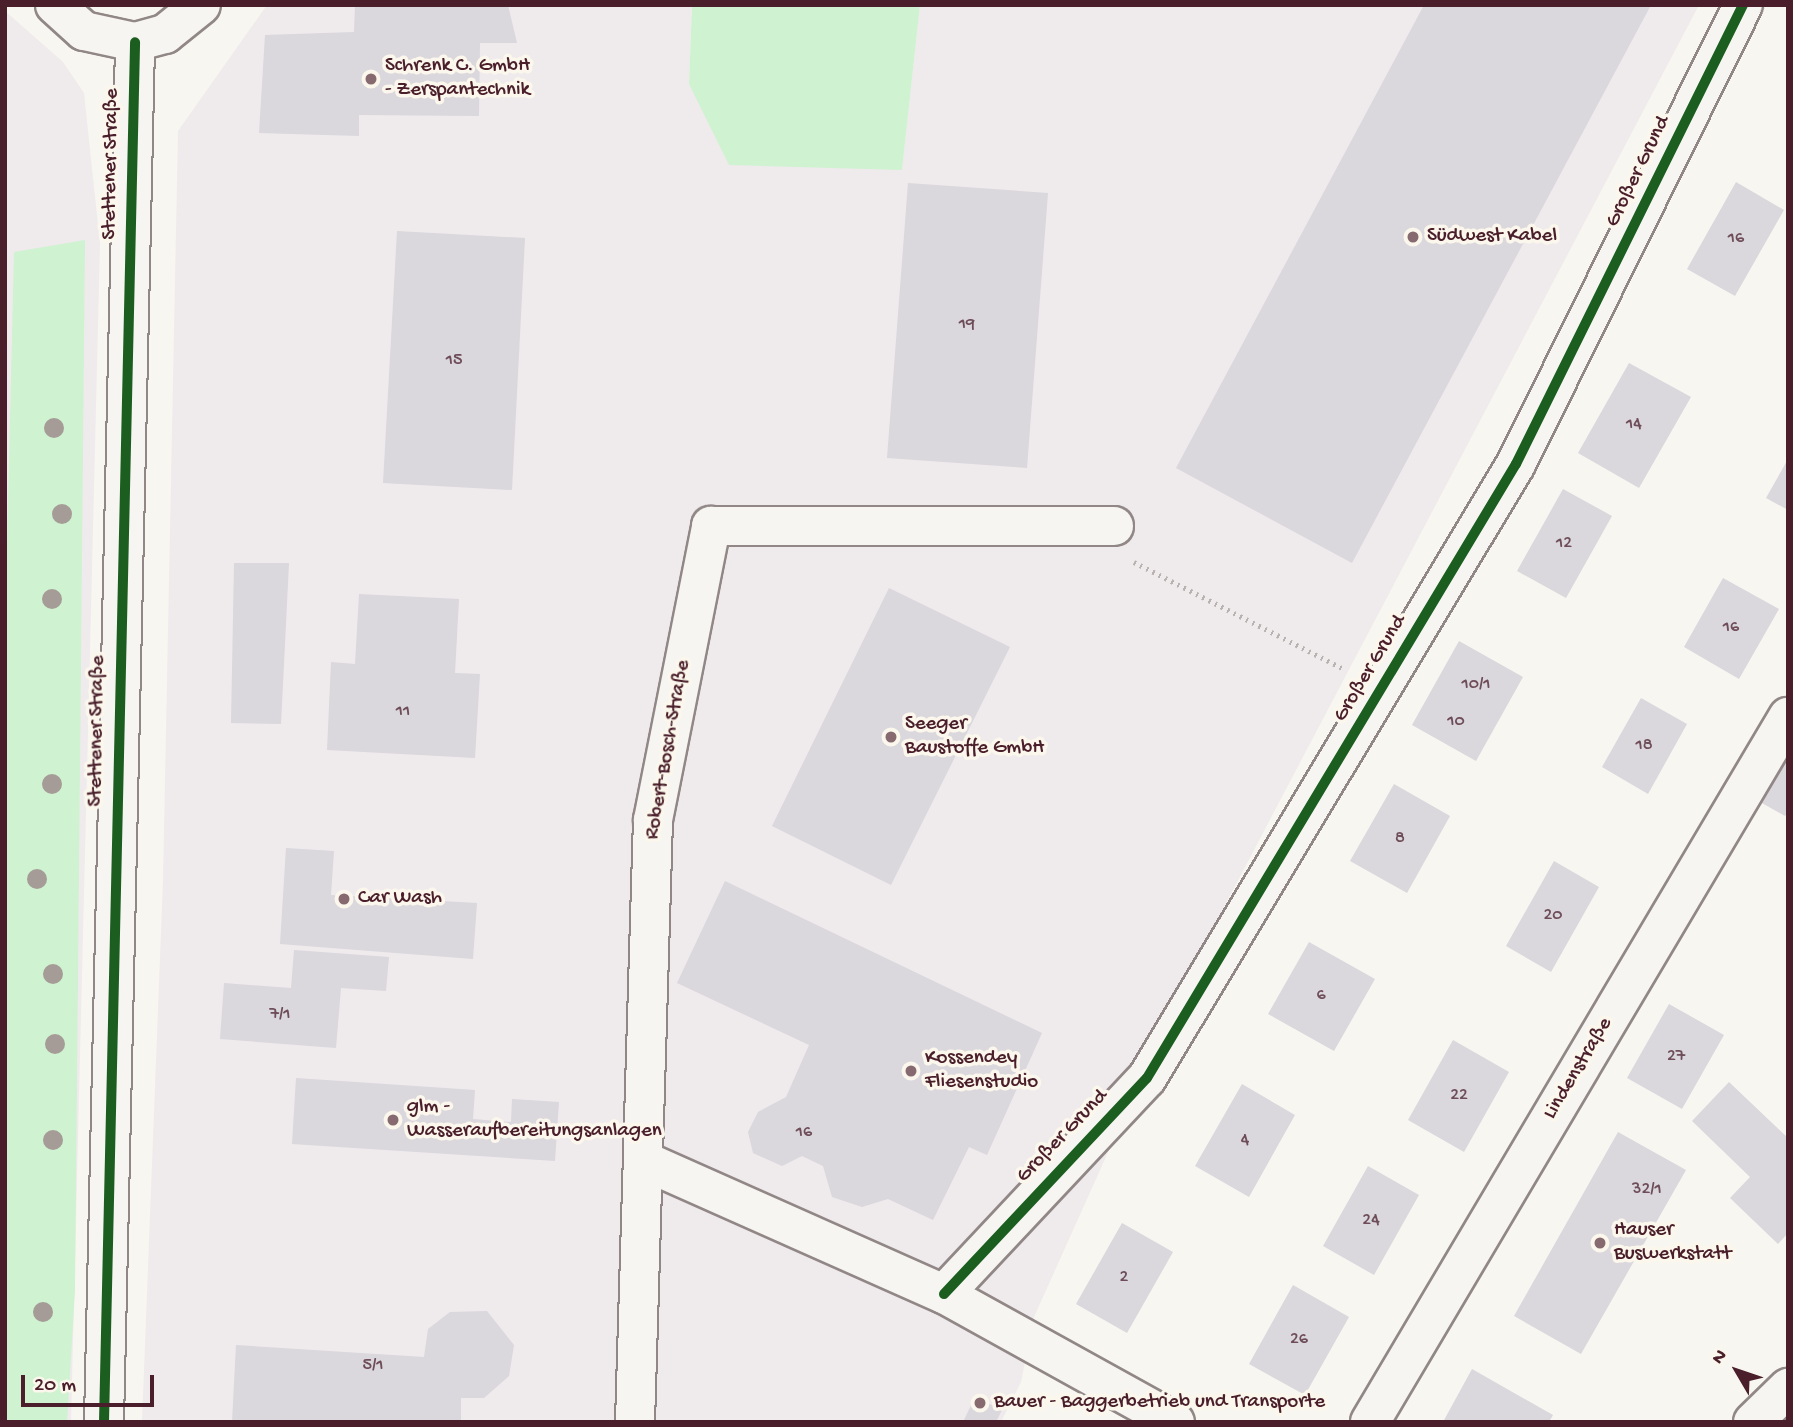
<!DOCTYPE html>
<meta charset="utf-8">
<style>
body{margin:0}
#map{position:relative;width:1793px;height:1427px;overflow:hidden;background:#f8f6f0;font-family:"Gochi Hand",sans-serif}
div>[style]{position:absolute}
.built>*{inset:0;background:#efeaec}
.green>*{inset:0;background:#cff2d1}
.building>*{inset:0;background:#dad7dd}
.path>*{height:4.5px;margin-top:-2.25px;transform-origin:0;background:repeating-linear-gradient(90deg,#b8b3b1 0 2px,transparent 0 7px)}
.roads{filter:drop-shadow(2px 0 #918787) drop-shadow(-2px 0 #918787) drop-shadow(0 2px #918787) drop-shadow(0 -2px #918787)}
.street>*{height:38px;margin:-19px;padding:0 19px;transform-origin:19px;border-radius:19px;background:#f6f5f1}
.secondary>*{height:38px;margin:-19px;padding:0 19px;transform-origin:19px;border-radius:19px;background:#f6f5f1}
.cycleway>*{height:10px;margin:-5px;padding:0 5px;transform-origin:5px;border-radius:5px;background:#1b5e20}
.trees>*{width:20px;height:20px;margin:-10px;border-radius:50%;background:#a69c97}
.dots>*{width:19px;height:19px;translate:-50% -50%;box-sizing:border-box;border:4px solid #fbf7ec;border-radius:50%}
span{translate:-50% -50%;white-space:nowrap;text-align:center;line-height:1.15;-webkit-text-stroke:7px #fbf7ec;paint-order:stroke}
.number-label{font-size:18px;color:#6e4d58}
.number-label span{-webkit-text-stroke-width:0}
.poi-label{font-size:21px;color:#4a1f2b}
.left{translate:0 -50%;text-align:left}
.street-label{font-size:21px;color:#4a1f2b}
.frame{position:absolute;inset:0;border:7px solid #4a1f2b;pointer-events:none}
.north{position:absolute;left:1702px;top:1336px;width:70px;height:70px;-webkit-text-stroke:5px #fbf7ec;paint-order:stroke;rotate:309deg;font-size:19px;font-weight:700;line-height:28px;text-align:center;color:#4a1f2b}
.north::after{content:'';display:block;margin:auto;width:24px;height:32px;background:#4a1f2b;clip-path:polygon(50% 0,100% 100%,50% 72%,0 100%)}
.scale{position:absolute;left:21px;top:1375px;width:133px;height:32px;box-sizing:border-box;border:4px solid #4a1f2b;border-top:0;padding-left:9px;font-size:21px;line-height:24px;white-space:nowrap;color:#4a1f2b;-webkit-text-stroke:5px #fbf7ec;paint-order:stroke}
</style>
<div id="map">
<div class="built">
<i style="clip-path:polygon(267px 5px,692px 5px,689px 84px,902px 169px,920px 5px,1699px 5px,1185px 981px,1034px 1317px,1021px 1382px,1001px 1422px,142px 1422px,163px 881px,178px 131px)"></i>
<i style="clip-path:polygon(5px 11px,63px 62px,84px 93px,100px 244px,71px 1422px,5px 1422px)"></i>
</div>
<div class="green">
<i style="clip-path:polygon(692px 5px,920px 5px,902px 170px,729px 165px,689px 84px)"></i>
<i style="clip-path:polygon(85px 240px,75px 1291px,67px 1422px,5px 1422px,5px 628px,14px 252px)"></i>
</div>
<div class="building">
<i style="clip-path:polygon(355px 5px,508px 5px,517px 43px,480px 43px,479px 116px,359px 115px,359px 136px,259px 133px,265px 35px,354px 32px)"></i>
<i style="clip-path:polygon(1424px 5px,1651px 5px,1352px 563px,1176px 468px)"></i>
<i style="clip-path:polygon(1736px 182px,1784px 210px,1735px 296px,1687px 269px)"></i>
<i style="clip-path:polygon(908px 183px,1048px 193px,1027px 468px,887px 458px)"></i>
<i style="clip-path:polygon(397px 231px,525px 238px,512px 490px,383px 483px)"></i>
<i style="clip-path:polygon(1629px 363px,1691px 397px,1639px 488px,1578px 453px)"></i>
<i style="clip-path:polygon(1788px 459px,1788px 510px,1766px 498px)"></i>
<i style="clip-path:polygon(1563px 489px,1612px 516px,1566px 598px,1517px 571px)"></i>
<i style="clip-path:polygon(234px 563px,289px 563px,281px 724px,231px 723px)"></i>
<i style="clip-path:polygon(1723px 578px,1779px 609px,1739px 679px,1684px 647px)"></i>
<i style="clip-path:polygon(889px 588px,1010px 647px,891px 885px,772px 826px)"></i>
<i style="clip-path:polygon(359px 594px,459px 599px,455px 673px,480px 674px,475px 758px,327px 750px,331px 662px,355px 664px)"></i>
<i style="clip-path:polygon(1459px 641px,1523px 677px,1476px 761px,1412px 725px)"></i>
<i style="clip-path:polygon(1641px 698px,1687px 724px,1648px 794px,1602px 767px)"></i>
<i style="clip-path:polygon(1788px 752px,1788px 812px,1785px 816px,1760px 802px)"></i>
<i style="clip-path:polygon(1394px 784px,1450px 816px,1407px 893px,1350px 861px)"></i>
<i style="clip-path:polygon(286px 848px,334px 851px,331px 895px,477px 903px,473px 959px,280px 944px)"></i>
<i style="clip-path:polygon(1554px 861px,1599px 887px,1551px 972px,1506px 946px)"></i>
<i style="clip-path:polygon(725px 881px,1042px 1033px,987px 1155px,969px 1147px,933px 1220px,888px 1199px,862px 1207px,832px 1197px,823px 1166px,802px 1156px,782px 1166px,753px 1153px,748px 1132px,758px 1112px,786px 1097px,809px 1045px,677px 983px)"></i>
<i style="clip-path:polygon(1309px 942px,1375px 979px,1334px 1051px,1268px 1014px)"></i>
<i style="clip-path:polygon(294px 950px,389px 957px,386px 991px,341px 988px,336px 1048px,220px 1039px,224px 983px,291px 988px)"></i>
<i style="clip-path:polygon(1669px 1004px,1724px 1035px,1682px 1109px,1627px 1078px)"></i>
<i style="clip-path:polygon(1453px 1040px,1509px 1072px,1464px 1152px,1408px 1120px)"></i>
<i style="clip-path:polygon(296px 1078px,475px 1090px,473px 1119px,511px 1122px,512px 1099px,559px 1102px,555px 1161px,292px 1144px)"></i>
<i style="clip-path:polygon(1729px 1082px,1788px 1138px,1788px 1233px,1778px 1244px,1730px 1198px,1750px 1177px,1692px 1121px)"></i>
<i style="clip-path:polygon(1242px 1084px,1295px 1115px,1249px 1197px,1195px 1166px)"></i>
<i style="clip-path:polygon(1618px 1132px,1686px 1170px,1581px 1354px,1514px 1316px)"></i>
<i style="clip-path:polygon(1368px 1166px,1419px 1195px,1374px 1275px,1323px 1246px)"></i>
<i style="clip-path:polygon(1122px 1223px,1173px 1252px,1127px 1333px,1076px 1304px)"></i>
<i style="clip-path:polygon(1293px 1285px,1349px 1317px,1305px 1395px,1249px 1364px)"></i>
<i style="clip-path:polygon(487px 1311px,514px 1345px,509px 1376px,484px 1398px,461px 1398px,461px 1422px,232px 1422px,236px 1345px,424px 1357px,428px 1329px,450px 1312px)"></i>
<i style="clip-path:polygon(1472px 1369px,1553px 1415px,1549px 1422px,1443px 1422px)"></i>
<i style="clip-path:polygon(975px 1397px,1002px 1410px,996px 1422px,963px 1422px)"></i>
</div>
<div class="path">
<i style="left:1134px;top:562px;width:236px;rotate:27deg"></i>
</div>
<div class="roads">
<div class="street">
<i style="left:647px;top:1162px;width:325px;rotate:24deg"></i>
<i style="left:944px;top:1294px;width:264px;rotate:29deg"></i>
<i style="left:944px;top:1294px;width:296px;rotate:-46.8deg"></i>
<i style="left:1147px;top:1078px;width:716px;rotate:-59deg"></i>
<i style="left:1516px;top:464px;width:512px;rotate:-63.69deg"></i>
<i style="left:635px;top:1422px;width:602px;rotate:-88.29deg"></i>
<i style="left:653px;top:820px;width:300px;rotate:-78.8deg"></i>
<i style="left:711px;top:526px;width:403px"></i>
<i style="left:1370px;top:1422px;width:820px;rotate:-59.34deg"></i>
<i style="left:1753px;top:1422px;width:49px;rotate:-44.2deg"></i>
</div>
<div class="secondary">
<i style="left:55px;top:5px;width:39px;rotate:42deg"></i>
<i style="left:84px;top:31px;width:52px;rotate:12.2deg"></i>
<i style="left:135px;top:42px;width:31px;rotate:-15deg"></i>
<i style="left:165px;top:34px;width:46px;rotate:-38.9deg"></i>
<i style="left:104px;top:1422px;width:1380px;rotate:-88.71deg"></i>
</div>
</div>
<div class="cycleway">
<i style="left:944px;top:1294px;width:296px;rotate:-46.8deg"></i>
<i style="left:1147px;top:1078px;width:716px;rotate:-59deg"></i>
<i style="left:1516px;top:464px;width:512px;rotate:-63.69deg"></i>
<i style="left:104px;top:1422px;width:1380px;rotate:-88.71deg"></i>
</div>
<div class="trees">
<i style="left:54px;top:428px"></i>
<i style="left:62px;top:514px"></i>
<i style="left:52px;top:599px"></i>
<i style="left:52px;top:784px"></i>
<i style="left:37px;top:879px"></i>
<i style="left:53px;top:974px"></i>
<i style="left:55px;top:1044px"></i>
<i style="left:53px;top:1140px"></i>
<i style="left:43px;top:1312px"></i>
</div>
<div class="dots">
<i style="left:371px;top:79px;background:#876a70"></i>
<i style="left:1413px;top:237px;background:#876a70"></i>
<i style="left:891px;top:737px;background:#876a70"></i>
<i style="left:344px;top:899px;background:#876a70"></i>
<i style="left:911px;top:1071px;background:#876a70"></i>
<i style="left:393px;top:1120px;background:#876a70"></i>
<i style="left:1600px;top:1243px;background:#876a70"></i>
<i style="left:980px;top:1403px;background:#876a70"></i>
</div>
<div class="number-label">
<span style="left:1736px;top:239px">16</span>
<span style="left:967px;top:325px">19</span>
<span style="left:454px;top:361px">15</span>
<span style="left:1634px;top:425px">14</span>
<span style="left:1564px;top:544px">12</span>
<span style="left:1731px;top:628px">16</span>
<span style="left:1476px;top:685px">10/1</span>
<span style="left:403px;top:712px">11</span>
<span style="left:1456px;top:722px">10</span>
<span style="left:1644px;top:746px">18</span>
<span style="left:1400px;top:839px">8</span>
<span style="left:1553px;top:916px">20</span>
<span style="left:1321px;top:996px">6</span>
<span style="left:280px;top:1015px">7/1</span>
<span style="left:1676px;top:1057px">27</span>
<span style="left:1459px;top:1096px">22</span>
<span style="left:804px;top:1133px">16</span>
<span style="left:1245px;top:1141px">4</span>
<span style="left:1647px;top:1190px">32/1</span>
<span style="left:1371px;top:1221px">24</span>
<span style="left:1124px;top:1278px">2</span>
<span style="left:1299px;top:1340px">26</span>
<span style="left:373px;top:1366px">5/1</span>
</div>
<div class="poi-label">
<span class="left" style="left:385px;top:79px">Schrenk C. GmbH<br>- Zerspantechnik</span>
<span class="left" style="left:1427px;top:237px">Südwest Kabel</span>
<span class="left" style="left:905px;top:737px">Seeger<br>Baustoffe GmbH</span>
<span class="left" style="left:358px;top:899px">Car Wash</span>
<span class="left" style="left:925px;top:1071px">Kossendey<br>Fliesenstudio</span>
<span class="left" style="left:407px;top:1120px">glm -<br>Wasseraufbereitungsanlagen</span>
<span class="left" style="left:1614px;top:1243px">Hauser<br>Buswerkstatt</span>
<span class="left" style="left:994px;top:1403px">Bauer - Baggerbetrieb und Transporte</span>
</div>
<div class="street-label">
<span style="left:112px;top:164px;rotate:-89deg">Stettener Straße</span>
<span style="left:1639px;top:172px;rotate:-64deg">Großer Grund</span>
<span style="left:1371px;top:669px;rotate:-59deg">Großer Grund</span>
<span style="left:98px;top:731px;rotate:-89deg">Stettener Straße</span>
<span style="left:669px;top:750px;rotate:-80deg">Robert-Bosch-Straße</span>
<span style="left:1579px;top:1069px;rotate:-59deg">Lindenstraße</span>
<span style="left:1063px;top:1137px;rotate:-46deg">Großer Grund</span>
</div>
<div class="frame"></div>
<div class="north">N</div>
<div class="scale">20 m</div>
</div>
